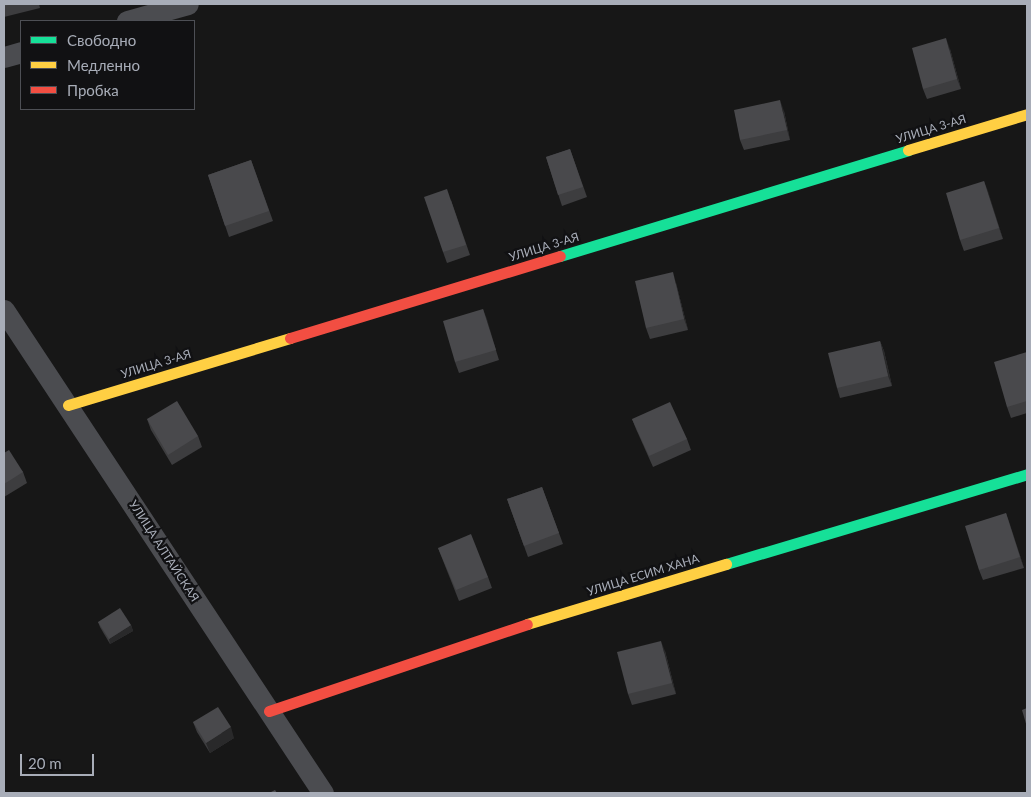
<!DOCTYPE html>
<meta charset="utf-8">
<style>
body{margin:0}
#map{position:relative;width:1031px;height:797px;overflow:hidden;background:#171717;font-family:Lato,sans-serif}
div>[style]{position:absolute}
.street>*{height:21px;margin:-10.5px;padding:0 10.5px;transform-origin:10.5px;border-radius:10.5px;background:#4b4c50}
.fast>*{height:11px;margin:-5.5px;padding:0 5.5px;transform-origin:5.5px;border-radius:5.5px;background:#16e098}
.slow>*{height:11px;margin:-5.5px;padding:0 5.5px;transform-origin:5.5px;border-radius:5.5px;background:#ffcf43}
.jam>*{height:11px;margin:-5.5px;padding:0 5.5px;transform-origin:5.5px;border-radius:5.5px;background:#f24e42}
.wall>*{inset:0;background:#3d3d3f}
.shaded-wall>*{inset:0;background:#29292a}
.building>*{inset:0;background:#49494c}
span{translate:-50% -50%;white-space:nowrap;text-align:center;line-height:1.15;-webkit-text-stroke:4.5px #111113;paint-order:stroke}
.street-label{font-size:12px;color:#a8adb8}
.frame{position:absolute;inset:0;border:5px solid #a8adb8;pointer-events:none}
.legend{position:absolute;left:20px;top:20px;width:175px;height:90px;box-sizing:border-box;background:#111113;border:1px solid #4d4f55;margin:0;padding:6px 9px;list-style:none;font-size:15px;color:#a8adb8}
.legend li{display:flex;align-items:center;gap:10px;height:25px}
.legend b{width:25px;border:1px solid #4d4f55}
.scale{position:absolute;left:20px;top:754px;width:74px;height:22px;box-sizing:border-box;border:2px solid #a8adb8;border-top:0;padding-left:6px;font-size:15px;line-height:18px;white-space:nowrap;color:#a8adb8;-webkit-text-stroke:4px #111113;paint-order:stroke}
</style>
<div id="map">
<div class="street">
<i style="left:127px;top:21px;width:63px;rotate:-15.6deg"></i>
<i style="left:4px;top:57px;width:18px;rotate:-16deg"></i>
<i style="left:4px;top:310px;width:579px;rotate:56.56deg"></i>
</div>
<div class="fast">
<i style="left:560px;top:256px;width:364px;rotate:-16.9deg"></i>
<i style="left:726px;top:564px;width:314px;rotate:-16.6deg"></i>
</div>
<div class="slow">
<i style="left:908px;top:150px;width:124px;rotate:-16.8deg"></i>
<i style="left:68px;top:405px;width:232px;rotate:-16.8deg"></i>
<i style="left:527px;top:624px;width:208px;rotate:-16.8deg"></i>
</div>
<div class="jam">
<i style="left:290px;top:338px;width:282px;rotate:-16.9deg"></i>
<i style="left:269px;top:711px;width:272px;rotate:-18.6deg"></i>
</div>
<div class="wall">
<i style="clip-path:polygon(4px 4px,39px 4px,40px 8px,4px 17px)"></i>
<i style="clip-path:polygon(950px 49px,961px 89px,927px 99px,923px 89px)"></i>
<i style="clip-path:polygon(784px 111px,790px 140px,744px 150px,740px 140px)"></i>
<i style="clip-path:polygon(570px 149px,587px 197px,562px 206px,546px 157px)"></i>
<i style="clip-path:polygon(251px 160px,273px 221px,229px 237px,208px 175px)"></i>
<i style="clip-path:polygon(984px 181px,1003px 239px,964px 251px,960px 240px)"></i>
<i style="clip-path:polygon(451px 200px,470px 255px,447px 263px,443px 252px)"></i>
<i style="clip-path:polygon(676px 283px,688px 330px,650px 339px,646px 328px)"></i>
<i style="clip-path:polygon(483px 309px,499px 360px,459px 373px,455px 362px)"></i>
<i style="clip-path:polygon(880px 341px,884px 351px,892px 386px,840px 398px,837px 388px)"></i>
<i style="clip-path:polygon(1027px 352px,1027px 413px,1011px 418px,1007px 407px)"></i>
<i style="clip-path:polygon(147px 419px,198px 436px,202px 447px,172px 465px,151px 430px)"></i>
<i style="clip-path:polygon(632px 419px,687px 439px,691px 450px,653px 467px,636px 429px)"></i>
<i style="clip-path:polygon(4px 453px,23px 472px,27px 483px,4px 497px)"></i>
<i style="clip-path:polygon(542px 487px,563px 544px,528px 557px,507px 499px)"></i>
<i style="clip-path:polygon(1006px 513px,1024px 568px,983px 580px,979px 570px)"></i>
<i style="clip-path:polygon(438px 548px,488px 577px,492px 588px,459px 601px)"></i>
<i style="clip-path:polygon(98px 622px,131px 625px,133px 631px,110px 644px,100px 627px)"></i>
<i style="clip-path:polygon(665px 651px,676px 694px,632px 705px,628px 694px)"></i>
<i style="clip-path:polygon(193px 722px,234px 738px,210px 753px,197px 732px)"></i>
</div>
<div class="shaded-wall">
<i style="clip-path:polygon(946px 38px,950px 49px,961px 89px,957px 79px)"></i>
<i style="clip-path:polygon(780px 100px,784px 111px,790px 140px,787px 130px)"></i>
<i style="clip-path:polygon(984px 181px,988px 191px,1003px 239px,999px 228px)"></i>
<i style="clip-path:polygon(673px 272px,676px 283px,688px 330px,684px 319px)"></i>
<i style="clip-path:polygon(483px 309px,487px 319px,499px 360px,496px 350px)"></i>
<i style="clip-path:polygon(880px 341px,884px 351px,892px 386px,888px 376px)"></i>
<i style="clip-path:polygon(1006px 513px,1010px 524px,1024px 568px,1020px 557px)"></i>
<i style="clip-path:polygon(131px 625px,133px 631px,110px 644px,109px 639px)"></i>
<i style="clip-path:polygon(661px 641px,665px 651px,676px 694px,672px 683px)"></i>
<i style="clip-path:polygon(231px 727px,234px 738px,210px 753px,206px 743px)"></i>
</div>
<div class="building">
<i style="clip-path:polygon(4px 4px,12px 4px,4px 6px)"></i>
<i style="clip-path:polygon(946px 38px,957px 79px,923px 89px,912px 48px)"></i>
<i style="clip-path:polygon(780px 100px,787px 130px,740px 140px,734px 110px)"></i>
<i style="clip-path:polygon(570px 149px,583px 187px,558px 195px,546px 157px)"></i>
<i style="clip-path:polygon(251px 160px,269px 211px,225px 226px,208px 175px)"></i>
<i style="clip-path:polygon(984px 181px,999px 228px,960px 240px,946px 193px)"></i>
<i style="clip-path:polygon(447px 189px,466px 245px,443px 252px,424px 197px)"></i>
<i style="clip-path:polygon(673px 272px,684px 319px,646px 328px,635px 281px)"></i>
<i style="clip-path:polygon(483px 309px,496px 350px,455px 362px,443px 321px)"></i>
<i style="clip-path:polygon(880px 341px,888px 376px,837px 388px,828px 353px)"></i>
<i style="clip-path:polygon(1027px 352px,1027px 401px,1007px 407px,994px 362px)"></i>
<i style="clip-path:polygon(177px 401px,198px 436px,168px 455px,147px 419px)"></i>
<i style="clip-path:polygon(670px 402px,687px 439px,649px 456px,632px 419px)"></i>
<i style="clip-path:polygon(9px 450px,23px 472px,4px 484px,4px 453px)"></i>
<i style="clip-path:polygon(542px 487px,559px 533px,524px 546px,507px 499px)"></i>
<i style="clip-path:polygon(1006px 513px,1020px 557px,979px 570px,965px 526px)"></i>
<i style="clip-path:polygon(471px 534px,488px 577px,456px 590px,438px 548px)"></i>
<i style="clip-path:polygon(120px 608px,131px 625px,109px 639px,98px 622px)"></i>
<i style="clip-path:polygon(661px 641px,672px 683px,628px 694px,617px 652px)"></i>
<i style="clip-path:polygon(218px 707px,231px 727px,206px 743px,193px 722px)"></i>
<i style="clip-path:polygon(1027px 708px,1027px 727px,1022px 710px)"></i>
<i style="clip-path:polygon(275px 790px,277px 793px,269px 793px)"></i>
</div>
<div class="street-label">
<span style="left:931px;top:129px;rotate:-17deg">УЛИЦА 3-АЯ</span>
<span style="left:544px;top:247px;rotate:-17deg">УЛИЦА 3-АЯ</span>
<span style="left:156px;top:364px;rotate:-17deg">УЛИЦА 3-АЯ</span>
<span style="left:164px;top:551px;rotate:57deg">УЛИЦА АЛТАЙСКАЯ</span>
<span style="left:643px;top:575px;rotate:-17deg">УЛИЦА ЕСИМ ХАНА</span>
</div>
<div class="frame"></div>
<ul class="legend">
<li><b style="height:6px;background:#16e098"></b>Свободно</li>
<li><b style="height:6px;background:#ffcf43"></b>Медленно</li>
<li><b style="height:6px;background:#f24e42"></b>Пробка</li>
</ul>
<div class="scale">20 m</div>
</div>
